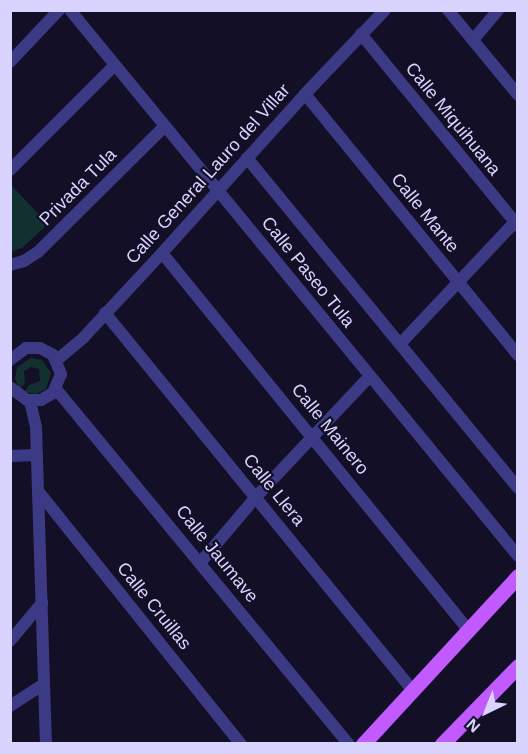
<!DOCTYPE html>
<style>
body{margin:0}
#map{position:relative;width:528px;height:754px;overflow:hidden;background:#130f26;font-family:Helvetica,sans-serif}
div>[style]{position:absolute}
.green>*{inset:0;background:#12302f}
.minor>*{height:12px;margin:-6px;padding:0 6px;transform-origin:6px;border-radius:6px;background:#3d3a85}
.major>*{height:15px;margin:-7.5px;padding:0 7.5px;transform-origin:7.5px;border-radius:7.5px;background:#c25bff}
span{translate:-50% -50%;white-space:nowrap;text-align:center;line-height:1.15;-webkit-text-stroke:4.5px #130f26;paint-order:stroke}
.street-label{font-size:18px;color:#d9d4ff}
.frame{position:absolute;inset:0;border:12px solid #d9d4ff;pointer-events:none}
.north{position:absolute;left:456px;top:682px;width:60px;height:60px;-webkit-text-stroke:4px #130f26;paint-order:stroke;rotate:223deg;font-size:16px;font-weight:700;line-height:24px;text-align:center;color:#d9d4ff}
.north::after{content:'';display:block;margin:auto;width:21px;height:27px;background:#d9d4ff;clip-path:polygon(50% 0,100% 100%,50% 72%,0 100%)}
</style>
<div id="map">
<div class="green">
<i style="clip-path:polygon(11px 185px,48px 224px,22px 248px,11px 252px)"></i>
<i style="clip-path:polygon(31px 358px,42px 360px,51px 373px,46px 389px,36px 394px,25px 392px,29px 385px,40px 381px,39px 369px,31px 367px,24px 371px,25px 383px,20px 389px,15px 379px,17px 367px)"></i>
</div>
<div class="minor">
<i style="left:70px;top:10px;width:706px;rotate:50.63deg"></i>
<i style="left:448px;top:10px;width:110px;rotate:50.5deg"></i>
<i style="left:361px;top:34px;width:248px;rotate:50.7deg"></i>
<i style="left:473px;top:40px;width:39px;rotate:-50deg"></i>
<i style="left:10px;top:62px;width:71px;rotate:-46.7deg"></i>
<i style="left:305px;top:94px;width:337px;rotate:50.8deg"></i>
<i style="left:247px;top:158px;width:427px;rotate:50.6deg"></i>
<i style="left:10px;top:170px;width:148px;rotate:-45deg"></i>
<i style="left:162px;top:253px;width:486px;rotate:50.9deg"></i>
<i style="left:10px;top:265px;width:15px;rotate:-16deg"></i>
<i style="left:24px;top:261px;width:17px;rotate:-33deg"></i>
<i style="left:38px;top:252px;width:179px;rotate:-44.8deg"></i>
<i style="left:105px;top:313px;width:488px;rotate:50.8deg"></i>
<i style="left:400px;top:344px;width:172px;rotate:-46.7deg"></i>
<i style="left:10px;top:360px;width:20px;rotate:-37deg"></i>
<i style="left:26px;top:348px;width:14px"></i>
<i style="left:40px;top:348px;width:15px;rotate:28deg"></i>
<i style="left:53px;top:355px;width:21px;rotate:67deg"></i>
<i style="left:61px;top:374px;width:21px;rotate:113deg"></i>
<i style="left:53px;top:393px;width:14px;rotate:150deg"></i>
<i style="left:41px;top:400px;width:14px;rotate:180deg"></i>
<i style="left:27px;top:400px;width:21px;rotate:-143deg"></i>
<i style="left:57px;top:360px;width:35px;rotate:-40deg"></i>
<i style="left:84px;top:337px;width:115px;rotate:-47.1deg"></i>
<i style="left:162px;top:253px;width:214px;rotate:-48deg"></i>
<i style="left:305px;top:94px;width:116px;rotate:-46.4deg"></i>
<i style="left:56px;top:389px;width:460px;rotate:50.5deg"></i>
<i style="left:30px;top:401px;width:27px;rotate:77deg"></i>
<i style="left:36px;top:427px;width:317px;rotate:88.2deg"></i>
<i style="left:10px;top:456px;width:27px;rotate:-2deg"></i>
<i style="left:38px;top:491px;width:324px;rotate:51.3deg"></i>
<i style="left:200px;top:563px;width:87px;rotate:-49.7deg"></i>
<i style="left:256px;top:497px;width:166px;rotate:-46.7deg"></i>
<i style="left:10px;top:641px;width:50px;rotate:-49.9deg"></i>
<i style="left:10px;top:706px;width:40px;rotate:-32.9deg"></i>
</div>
<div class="major">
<i style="left:363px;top:744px;width:229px;rotate:-47.3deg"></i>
<i style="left:442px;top:744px;width:109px;rotate:-45.7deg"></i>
</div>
<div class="street-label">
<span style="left:453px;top:119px;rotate:51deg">Calle Miquihuana</span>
<span style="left:208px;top:174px;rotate:-48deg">Calle General Lauro del Villar</span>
<span style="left:78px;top:187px;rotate:-45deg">Privada Tula</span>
<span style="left:425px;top:213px;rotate:51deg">Calle Mante</span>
<span style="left:308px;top:272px;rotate:51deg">Calle Paseo Tula</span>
<span style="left:330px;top:429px;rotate:51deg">Calle Mainero</span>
<span style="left:274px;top:490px;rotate:51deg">Calle Llera</span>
<span style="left:217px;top:554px;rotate:51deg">Calle Jaumave</span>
<span style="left:154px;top:606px;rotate:51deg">Calle Cruillas</span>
</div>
<div class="frame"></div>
<div class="north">N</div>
</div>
